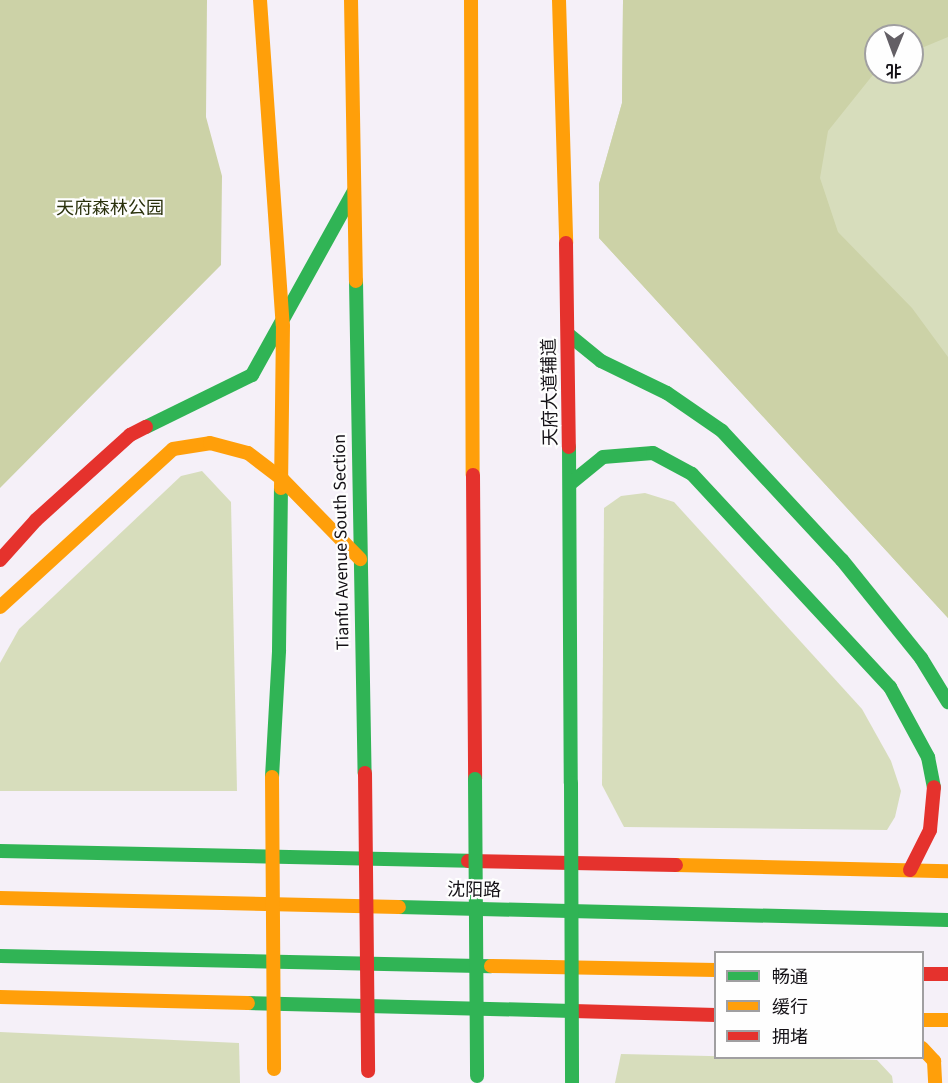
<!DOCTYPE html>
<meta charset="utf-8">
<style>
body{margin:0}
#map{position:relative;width:948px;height:1083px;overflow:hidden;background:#f5f0f8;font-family:"Source Sans 3","Noto Sans SC",sans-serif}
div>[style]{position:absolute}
.green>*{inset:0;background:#d7ddbc}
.forest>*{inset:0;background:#ccd2a7}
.fast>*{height:14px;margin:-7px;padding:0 7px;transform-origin:7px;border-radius:7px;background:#30b455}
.slow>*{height:14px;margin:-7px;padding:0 7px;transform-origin:7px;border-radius:7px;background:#ff9f0a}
.jam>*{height:14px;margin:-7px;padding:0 7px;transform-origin:7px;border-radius:7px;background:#e5322d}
.fast-bridge>*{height:14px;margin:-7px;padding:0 7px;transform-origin:7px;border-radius:7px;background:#30b455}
.slow-bridge>*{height:14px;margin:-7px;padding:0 7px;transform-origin:7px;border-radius:7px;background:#ff9f0a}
.jam-bridge>*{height:14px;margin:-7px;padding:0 7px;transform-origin:7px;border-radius:7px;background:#e5322d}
span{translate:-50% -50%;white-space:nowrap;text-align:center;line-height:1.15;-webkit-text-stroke:4.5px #fefefe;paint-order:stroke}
.park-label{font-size:18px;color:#2a310c}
.street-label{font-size:18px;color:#141116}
.legend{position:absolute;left:714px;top:951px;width:210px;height:108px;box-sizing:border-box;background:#fefefe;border:2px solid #a09fa1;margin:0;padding:8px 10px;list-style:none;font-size:18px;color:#141116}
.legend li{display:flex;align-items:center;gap:12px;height:30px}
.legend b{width:30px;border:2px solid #a09fa1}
.north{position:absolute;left:864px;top:24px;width:60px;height:60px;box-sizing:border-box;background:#fefefe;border:2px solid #a09fa1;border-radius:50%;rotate:181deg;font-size:16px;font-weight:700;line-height:24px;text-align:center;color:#141116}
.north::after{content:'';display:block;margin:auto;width:21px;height:27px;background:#635f65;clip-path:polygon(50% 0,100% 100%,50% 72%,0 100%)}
</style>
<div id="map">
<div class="green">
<i style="clip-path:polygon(evenodd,623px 0,948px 0,948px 618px,599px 238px,599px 184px,622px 103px,623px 0,876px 36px,912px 36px,912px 72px,876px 72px,876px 36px)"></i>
<i style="clip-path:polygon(202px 471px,231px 502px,237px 791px,0 791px,0 663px,19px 629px,181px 476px)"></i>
<i style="clip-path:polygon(645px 493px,674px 502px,862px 709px,891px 761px,901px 791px,895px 817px,887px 830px,624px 827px,602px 785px,604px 508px,621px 496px)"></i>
<i style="clip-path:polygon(0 1032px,239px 1043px,240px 1083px,0 1083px)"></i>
<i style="clip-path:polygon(621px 1054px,877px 1060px,892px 1076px,893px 1083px,615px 1083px)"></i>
</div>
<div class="forest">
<i style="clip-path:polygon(0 0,207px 0,206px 117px,222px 176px,221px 265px,0 488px)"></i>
<i style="clip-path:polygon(623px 0,948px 0,948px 37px,912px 52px,912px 36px,876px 36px,876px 71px,828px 131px,820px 178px,838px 232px,912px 308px,948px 357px,948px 618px,599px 238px,599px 184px,622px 103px)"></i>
</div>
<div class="fast">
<i style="left:356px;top:281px;width:492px;rotate:89deg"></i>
<i style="left:569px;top:335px;width:41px;rotate:39.1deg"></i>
<i style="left:601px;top:361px;width:73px;rotate:25.9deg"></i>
<i style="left:667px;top:393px;width:67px;rotate:34.6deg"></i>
<i style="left:722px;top:431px;width:176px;rotate:47.1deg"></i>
<i style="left:842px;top:560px;width:126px;rotate:51.1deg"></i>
<i style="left:921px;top:658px;width:52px;rotate:58.5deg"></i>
<i style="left:146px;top:427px;width:118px;rotate:-26.1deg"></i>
<i style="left:252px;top:375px;width:210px;rotate:-61deg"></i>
<i style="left:569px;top:447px;width:336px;rotate:89.7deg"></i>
<i style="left:571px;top:483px;width:41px;rotate:-39.1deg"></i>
<i style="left:603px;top:457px;width:50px;rotate:-4.6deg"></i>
<i style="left:653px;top:453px;width:44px;rotate:28.3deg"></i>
<i style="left:692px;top:474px;width:291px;rotate:47.1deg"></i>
<i style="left:890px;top:687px;width:80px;rotate:61.5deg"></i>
<i style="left:928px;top:757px;width:31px;rotate:79deg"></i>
<i style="left:272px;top:777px;width:127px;rotate:-86.8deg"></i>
<i style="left:279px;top:650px;width:162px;rotate:-89.3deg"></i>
<i style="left:0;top:851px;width:468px;rotate:1.2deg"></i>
<i style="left:399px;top:907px;width:549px;rotate:1.36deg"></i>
<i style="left:0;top:956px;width:491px;rotate:1.2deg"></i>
<i style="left:248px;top:1003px;width:325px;rotate:1.4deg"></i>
</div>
<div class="slow">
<i style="left:260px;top:0;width:326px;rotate:86deg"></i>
<i style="left:283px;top:325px;width:163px;rotate:90.7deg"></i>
<i style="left:351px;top:0;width:281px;rotate:89deg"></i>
<i style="left:471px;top:0;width:475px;rotate:89.8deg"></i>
<i style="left:559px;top:0;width:243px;rotate:88.3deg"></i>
<i style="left:0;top:607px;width:234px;rotate:-42.4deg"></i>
<i style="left:173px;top:449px;width:37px;rotate:-9deg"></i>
<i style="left:210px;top:443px;width:39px;rotate:15deg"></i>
<i style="left:248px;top:453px;width:43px;rotate:37.4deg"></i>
<i style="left:282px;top:479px;width:112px;rotate:45.7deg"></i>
<i style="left:676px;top:865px;width:272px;rotate:1.3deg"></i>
<i style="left:0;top:898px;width:399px;rotate:1.3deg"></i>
<i style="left:491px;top:966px;width:225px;rotate:1deg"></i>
<i style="left:0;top:997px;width:248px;rotate:1.4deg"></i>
<i style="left:922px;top:1020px;width:26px"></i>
<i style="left:922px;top:1048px;width:18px;rotate:47deg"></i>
<i style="left:934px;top:1061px;width:22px;rotate:87deg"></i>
</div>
<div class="jam">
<i style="left:566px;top:243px;width:204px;rotate:89.2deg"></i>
<i style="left:473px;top:475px;width:304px;rotate:89.6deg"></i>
<i style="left:0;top:560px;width:54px;rotate:-48deg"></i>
<i style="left:36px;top:520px;width:127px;rotate:-42.1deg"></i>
<i style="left:130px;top:435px;width:18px;rotate:-27deg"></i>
<i style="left:468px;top:861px;width:208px;rotate:1.1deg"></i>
<i style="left:910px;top:870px;width:45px;rotate:-63.4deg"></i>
<i style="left:930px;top:830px;width:43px;rotate:-84.7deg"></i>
<i style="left:922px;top:974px;width:26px"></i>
<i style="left:573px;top:1011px;width:143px;rotate:1.6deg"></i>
</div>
<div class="fast-bridge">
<i style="left:475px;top:779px;width:297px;rotate:89.6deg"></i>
<i style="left:571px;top:783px;width:299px;rotate:89.8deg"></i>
</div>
<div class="slow-bridge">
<i style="left:272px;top:777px;width:292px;rotate:89.6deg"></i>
</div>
<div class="jam-bridge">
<i style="left:365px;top:773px;width:298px;rotate:89.4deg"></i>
</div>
<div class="park-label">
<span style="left:110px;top:209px">天府森林公园</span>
</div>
<div class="street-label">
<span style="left:551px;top:392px;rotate:-91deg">天府大道辅道</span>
<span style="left:342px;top:542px;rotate:-91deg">Tianfu Avenue South Section</span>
<span style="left:474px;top:891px;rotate:1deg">沈阳路</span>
</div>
<ul class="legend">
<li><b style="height:8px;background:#30b455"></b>畅通</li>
<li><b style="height:8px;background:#ff9f0a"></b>缓行</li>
<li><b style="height:8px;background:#e5322d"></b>拥堵</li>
</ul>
<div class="north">北</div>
</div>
